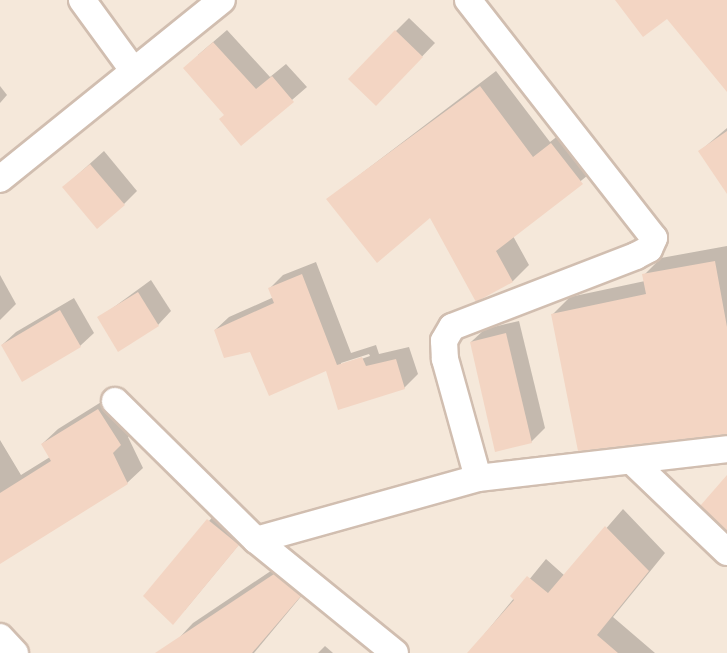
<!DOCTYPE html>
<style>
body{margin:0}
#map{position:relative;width:727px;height:653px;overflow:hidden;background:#fdf6ec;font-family:"Space Grotesk",sans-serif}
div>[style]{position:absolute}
.residential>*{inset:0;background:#f5e8da}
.shadow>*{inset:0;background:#0003}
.building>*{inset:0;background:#f3d5c3}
.roads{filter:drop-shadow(2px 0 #d1beb0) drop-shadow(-2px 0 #d1beb0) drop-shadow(0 2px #d1beb0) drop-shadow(0 -2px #d1beb0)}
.street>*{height:26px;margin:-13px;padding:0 13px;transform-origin:13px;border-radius:13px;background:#fff}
span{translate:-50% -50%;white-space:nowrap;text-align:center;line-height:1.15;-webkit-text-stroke:6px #fffaf3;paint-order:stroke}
</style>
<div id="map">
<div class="residential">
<i style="clip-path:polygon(0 0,727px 0,727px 653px,0 653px)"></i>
</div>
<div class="shadow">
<i style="clip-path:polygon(409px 18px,435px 43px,390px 90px,396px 31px)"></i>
<i style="clip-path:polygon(227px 30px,270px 77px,286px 64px,307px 87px,241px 144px,198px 55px)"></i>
<i style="clip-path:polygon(496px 71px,550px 142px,568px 128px,598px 167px,513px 236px,529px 265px,513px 281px,477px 299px,431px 216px,328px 199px)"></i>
<i style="clip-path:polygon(0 86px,7px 95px,0 103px)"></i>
<i style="clip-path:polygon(727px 128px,727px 177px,700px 151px)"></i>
<i style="clip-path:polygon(104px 151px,137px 191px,124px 204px,64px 187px)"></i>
<i style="clip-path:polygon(727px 246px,727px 433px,552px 315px,570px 297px,645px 281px,644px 275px,661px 258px)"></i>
<i style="clip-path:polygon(evenodd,316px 262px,351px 353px,376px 345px,379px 354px,409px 347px,418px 374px,404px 388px,251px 351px,215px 330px,229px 317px,274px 297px,270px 288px,283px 275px,316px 262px,369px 354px,370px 356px,341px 366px,341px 363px,369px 354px)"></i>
<i style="clip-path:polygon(0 275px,16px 304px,0 320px)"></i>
<i style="clip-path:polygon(151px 280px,171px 311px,158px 325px,99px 318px)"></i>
<i style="clip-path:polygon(74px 298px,94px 333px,80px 346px,23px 380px,2px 345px,16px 332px)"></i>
<i style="clip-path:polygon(519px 321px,545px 428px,531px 442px,471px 342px,485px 329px)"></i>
<i style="clip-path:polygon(114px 394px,135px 429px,128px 437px,143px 468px,127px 483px,0 562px,0 440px,21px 475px,50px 457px,42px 444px,58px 429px)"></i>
<i style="clip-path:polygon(221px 507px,250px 531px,185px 610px,145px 596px)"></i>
<i style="clip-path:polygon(623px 509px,665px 553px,613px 617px,655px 653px,469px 653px,546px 559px,565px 576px)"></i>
<i style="clip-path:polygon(293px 556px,318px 576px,254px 653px,165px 653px,193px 623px)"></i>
<i style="clip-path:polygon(325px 646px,333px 653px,318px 653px)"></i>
</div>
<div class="building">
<i style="clip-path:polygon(615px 0,727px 0,727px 92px,667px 19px,643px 37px)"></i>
<i style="clip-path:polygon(395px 30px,423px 57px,376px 106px,348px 79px)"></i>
<i style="clip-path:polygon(213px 42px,256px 89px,272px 76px,294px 102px,241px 146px,219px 119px,224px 115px,183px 68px)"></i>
<i style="clip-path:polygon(480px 86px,533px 157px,551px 143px,583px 184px,496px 251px,513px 282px,476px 302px,430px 218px,377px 263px,326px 199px)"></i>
<i style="clip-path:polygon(727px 131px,727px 194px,698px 151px)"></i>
<i style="clip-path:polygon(90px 164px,125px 205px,97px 229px,62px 187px)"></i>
<i style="clip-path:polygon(715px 261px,727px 327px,727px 434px,578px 451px,551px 314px,646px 294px,642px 274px)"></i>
<i style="clip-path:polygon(302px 274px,337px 365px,362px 357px,366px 366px,396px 359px,405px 389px,338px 410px,326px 371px,269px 396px,250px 352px,224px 358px,214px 330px,274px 303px,268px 288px)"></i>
<i style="clip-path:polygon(138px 292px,159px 326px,118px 352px,97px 317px)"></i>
<i style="clip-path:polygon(60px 310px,81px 347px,22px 382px,1px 345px)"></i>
<i style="clip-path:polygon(506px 333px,532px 443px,495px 452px,470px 342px)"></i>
<i style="clip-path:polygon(98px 409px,121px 445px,113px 453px,128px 484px,0 564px,0 493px,51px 461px,41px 444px)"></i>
<i style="clip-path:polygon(727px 475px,727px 531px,700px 506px)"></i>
<i style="clip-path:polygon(207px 519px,239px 545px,173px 625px,143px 596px)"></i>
<i style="clip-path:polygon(605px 526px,649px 571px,597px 635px,618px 653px,467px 653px,514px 600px,510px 596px,527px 576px,548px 593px)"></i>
<i style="clip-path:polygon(274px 574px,301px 596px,252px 653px,155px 653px)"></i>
</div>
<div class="roads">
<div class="street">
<i style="left:82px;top:0;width:87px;rotate:53.9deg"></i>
<i style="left:468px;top:0;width:302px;rotate:52deg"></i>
<i style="left:654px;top:238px;width:12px;rotate:114deg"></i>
<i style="left:649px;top:249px;width:15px;rotate:152deg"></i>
<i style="left:636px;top:256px;width:197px;rotate:158.9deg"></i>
<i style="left:452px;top:327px;width:16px;rotate:120deg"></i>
<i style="left:444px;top:341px;width:18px;rotate:87deg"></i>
<i style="left:445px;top:359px;width:123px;rotate:74.5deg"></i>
<i style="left:0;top:179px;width:285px;rotate:-38.9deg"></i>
<i style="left:115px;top:401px;width:198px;rotate:44.6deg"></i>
<i style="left:256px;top:540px;width:179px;rotate:39.1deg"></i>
<i style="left:633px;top:462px;width:130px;rotate:43.8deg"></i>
<i style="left:256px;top:540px;width:230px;rotate:-15.6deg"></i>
<i style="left:478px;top:478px;width:251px;rotate:-6.6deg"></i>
<i style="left:0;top:637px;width:22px;rotate:47deg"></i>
</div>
</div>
</div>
